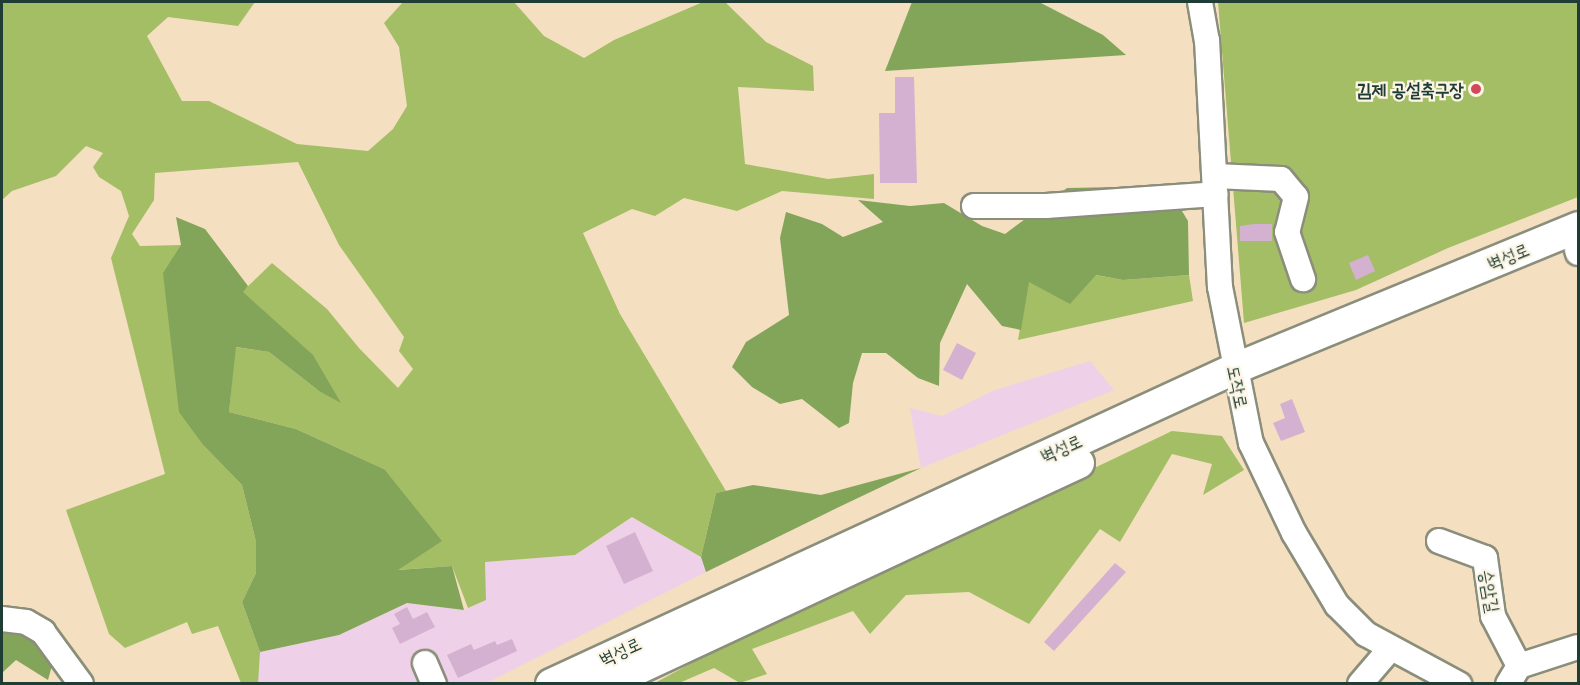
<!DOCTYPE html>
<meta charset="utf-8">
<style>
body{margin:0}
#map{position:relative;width:1580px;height:685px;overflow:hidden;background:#f5dfc1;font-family:"Playpen Sans","Poor Story",sans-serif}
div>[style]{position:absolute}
.built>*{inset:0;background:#eed0e8}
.green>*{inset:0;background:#a4be65}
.forest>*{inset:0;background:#83a55a}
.building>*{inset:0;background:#d5b1d1}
.roads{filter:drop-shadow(2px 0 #8a8e7a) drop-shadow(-2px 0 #8a8e7a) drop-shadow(0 2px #8a8e7a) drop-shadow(0 -2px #8a8e7a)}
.minor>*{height:24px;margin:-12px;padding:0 12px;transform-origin:12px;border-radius:12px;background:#fff}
.major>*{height:30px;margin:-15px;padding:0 15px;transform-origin:15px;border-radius:15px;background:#fff}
.dots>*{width:16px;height:16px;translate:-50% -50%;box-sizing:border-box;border:3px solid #fcf5e5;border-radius:50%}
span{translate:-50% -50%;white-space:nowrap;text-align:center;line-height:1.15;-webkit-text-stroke:4.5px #fcf5e5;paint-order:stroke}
.poi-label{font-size:18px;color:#1f3d34;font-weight:700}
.right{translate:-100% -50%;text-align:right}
.street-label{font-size:18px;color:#1f3d34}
.frame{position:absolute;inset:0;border:3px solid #1f3d34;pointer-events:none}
</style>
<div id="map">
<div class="built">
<i style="clip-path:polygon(1090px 361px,1114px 390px,921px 468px,910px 408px,942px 416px,995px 390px)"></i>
<i style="clip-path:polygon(633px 517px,701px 557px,706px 572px,487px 683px,257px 684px,260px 652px,339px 635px,407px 603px,464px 610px,486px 600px,485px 562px,575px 555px)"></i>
</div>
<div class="green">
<i style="clip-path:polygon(2px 2px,255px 2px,238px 26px,168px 17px,147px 36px,182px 101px,209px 101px,297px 144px,368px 151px,393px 129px,407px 106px,399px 47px,384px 23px,403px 2px,514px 2px,544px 36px,584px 58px,614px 40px,703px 2px,725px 2px,766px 42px,813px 66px,814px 91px,738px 87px,745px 164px,828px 179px,874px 174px,874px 199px,782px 191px,737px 211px,684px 198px,655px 216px,632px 209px,583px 233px,620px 314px,726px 491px,716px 493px,701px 557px,632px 517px,575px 555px,485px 562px,486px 600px,468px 608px,452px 566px,397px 570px,384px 469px,296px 429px,229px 412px,235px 347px,269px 352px,319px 391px,269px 318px,242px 292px,272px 263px,327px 309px,359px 348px,398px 388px,413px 369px,399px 351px,404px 337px,339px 245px,298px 162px,155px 173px,154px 200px,132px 234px,140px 246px,181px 245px,204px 446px,242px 485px,256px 542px,256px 573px,242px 602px,260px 652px,258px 684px,241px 683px,218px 626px,192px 634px,187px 622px,125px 648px,109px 634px,66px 510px,165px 474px,111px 258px,129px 216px,121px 191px,99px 177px,93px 167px,103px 153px,86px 146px,56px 176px,12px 191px,2px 200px)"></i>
<i style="clip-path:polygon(1218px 2px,1578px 2px,1578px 197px,1448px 248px,1356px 290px,1244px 323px)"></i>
<i style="clip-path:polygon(1095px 275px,1123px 280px,1189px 275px,1193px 301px,1018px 340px,1028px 282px)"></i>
<i style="clip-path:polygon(1172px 431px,1222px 436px,1244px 470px,1203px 495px,1212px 464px,1172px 454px,1120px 542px,1100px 529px,1029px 624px,969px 592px,906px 595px,870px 634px,853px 611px,752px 649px,767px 674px,740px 683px,714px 668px,679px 683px,653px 684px,745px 634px)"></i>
</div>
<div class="forest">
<i style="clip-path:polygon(912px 2px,1039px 2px,1103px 35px,1126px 55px,885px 71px)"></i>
<i style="clip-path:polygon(1167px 186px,1188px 221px,1189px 275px,1123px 280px,1096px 275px,1070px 304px,1029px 282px,1021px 330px,1002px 326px,967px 284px,940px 343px,939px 386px,918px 378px,886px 353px,862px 353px,853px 383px,849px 423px,839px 428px,802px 399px,780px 404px,752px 387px,732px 367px,746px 342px,789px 315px,780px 238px,786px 212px,822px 224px,843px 237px,883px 222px,858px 200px,910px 206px,944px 203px,982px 226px,1005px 234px,1067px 188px)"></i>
<i style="clip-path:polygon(176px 217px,205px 229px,248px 286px,243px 292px,313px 355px,341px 403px,319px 391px,269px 352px,236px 347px,229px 412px,296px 429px,384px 469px,442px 541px,398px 570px,452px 566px,464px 610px,407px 603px,339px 635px,260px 652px,242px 602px,256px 573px,256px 542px,242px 485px,204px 446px,179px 412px,163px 273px,181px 245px)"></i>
<i style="clip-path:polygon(921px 468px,839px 507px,706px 572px,701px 557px,716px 493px,753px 485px,821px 495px)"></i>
<i style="clip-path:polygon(2px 629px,28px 634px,53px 662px,48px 680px,16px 660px,2px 673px)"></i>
</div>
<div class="building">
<i style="clip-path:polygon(895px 77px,914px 77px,917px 183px,880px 183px,879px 113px,895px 113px)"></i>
<i style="clip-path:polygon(1254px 224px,1272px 224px,1272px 241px,1240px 241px,1240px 226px)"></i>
<i style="clip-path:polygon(1368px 255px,1375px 271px,1356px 280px,1349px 263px)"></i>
<i style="clip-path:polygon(957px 343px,976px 353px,962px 380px,943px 370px)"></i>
<i style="clip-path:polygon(1292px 399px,1305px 432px,1281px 441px,1273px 423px,1285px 418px,1280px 404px)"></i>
<i style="clip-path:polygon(635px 532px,653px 571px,624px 584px,606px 546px)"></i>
<i style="clip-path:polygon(1115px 563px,1126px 572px,1054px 651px,1044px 642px)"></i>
<i style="clip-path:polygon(407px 607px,413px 619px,427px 612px,435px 627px,400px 644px,392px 628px,400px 624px,394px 614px)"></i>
<i style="clip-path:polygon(512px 639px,517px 651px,458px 678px,447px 655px,471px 644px,474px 650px,495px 641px,497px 645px)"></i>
</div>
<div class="roads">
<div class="minor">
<i style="left:1200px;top:2px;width:39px;rotate:80deg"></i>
<i style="left:1207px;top:40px;width:247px;rotate:87deg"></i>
<i style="left:1220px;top:287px;width:159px;rotate:78.8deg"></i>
<i style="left:1251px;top:443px;width:100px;rotate:64.5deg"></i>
<i style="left:1294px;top:533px;width:84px;rotate:59.2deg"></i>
<i style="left:1337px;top:605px;width:41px;rotate:45deg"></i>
<i style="left:1366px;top:634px;width:106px;rotate:28.3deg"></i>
<i style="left:1215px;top:176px;width:66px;rotate:2.6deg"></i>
<i style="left:1281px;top:179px;width:23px;rotate:50deg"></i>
<i style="left:1296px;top:197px;width:36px;rotate:104deg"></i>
<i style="left:1287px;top:232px;width:50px;rotate:71.2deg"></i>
<i style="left:974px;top:206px;width:72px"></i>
<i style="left:1046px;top:206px;width:170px;rotate:-4deg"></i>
<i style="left:1577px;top:250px;width:3px;rotate:72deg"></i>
<i style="left:1439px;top:541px;width:49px;rotate:20.3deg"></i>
<i style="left:1485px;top:558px;width:59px;rotate:82.1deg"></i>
<i style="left:1493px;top:616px;width:56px;rotate:62.5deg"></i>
<i style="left:1519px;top:666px;width:21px;rotate:121deg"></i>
<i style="left:2px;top:619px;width:24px;rotate:7deg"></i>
<i style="left:26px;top:622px;width:20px;rotate:30deg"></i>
<i style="left:43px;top:632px;width:64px;rotate:53.8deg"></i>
<i style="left:425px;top:663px;width:23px;rotate:67deg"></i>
<i style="left:1519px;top:666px;width:62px;rotate:-17.9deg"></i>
<i style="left:1360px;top:684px;width:46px;rotate:-49.4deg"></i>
</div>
<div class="major">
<i style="left:551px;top:684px;width:752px;rotate:-24.76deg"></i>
<i style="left:1234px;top:369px;width:372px;rotate:-22.4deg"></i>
<i style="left:606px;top:684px;width:522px;rotate:-25.04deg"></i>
</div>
</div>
<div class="dots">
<i style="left:1476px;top:89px;background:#d1495b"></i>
</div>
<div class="poi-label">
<span class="right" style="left:1464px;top:89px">김제 공설축구장</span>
</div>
<div class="street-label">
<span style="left:1508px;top:256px;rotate:-22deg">벽성로</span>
<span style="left:1238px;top:387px;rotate:78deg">도작로</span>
<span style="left:1061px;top:448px;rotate:-24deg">벽성로</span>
<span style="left:1490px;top:591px;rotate:80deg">승암길</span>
<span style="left:620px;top:651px;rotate:-25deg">벽성로</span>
</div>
<div class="frame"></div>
</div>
